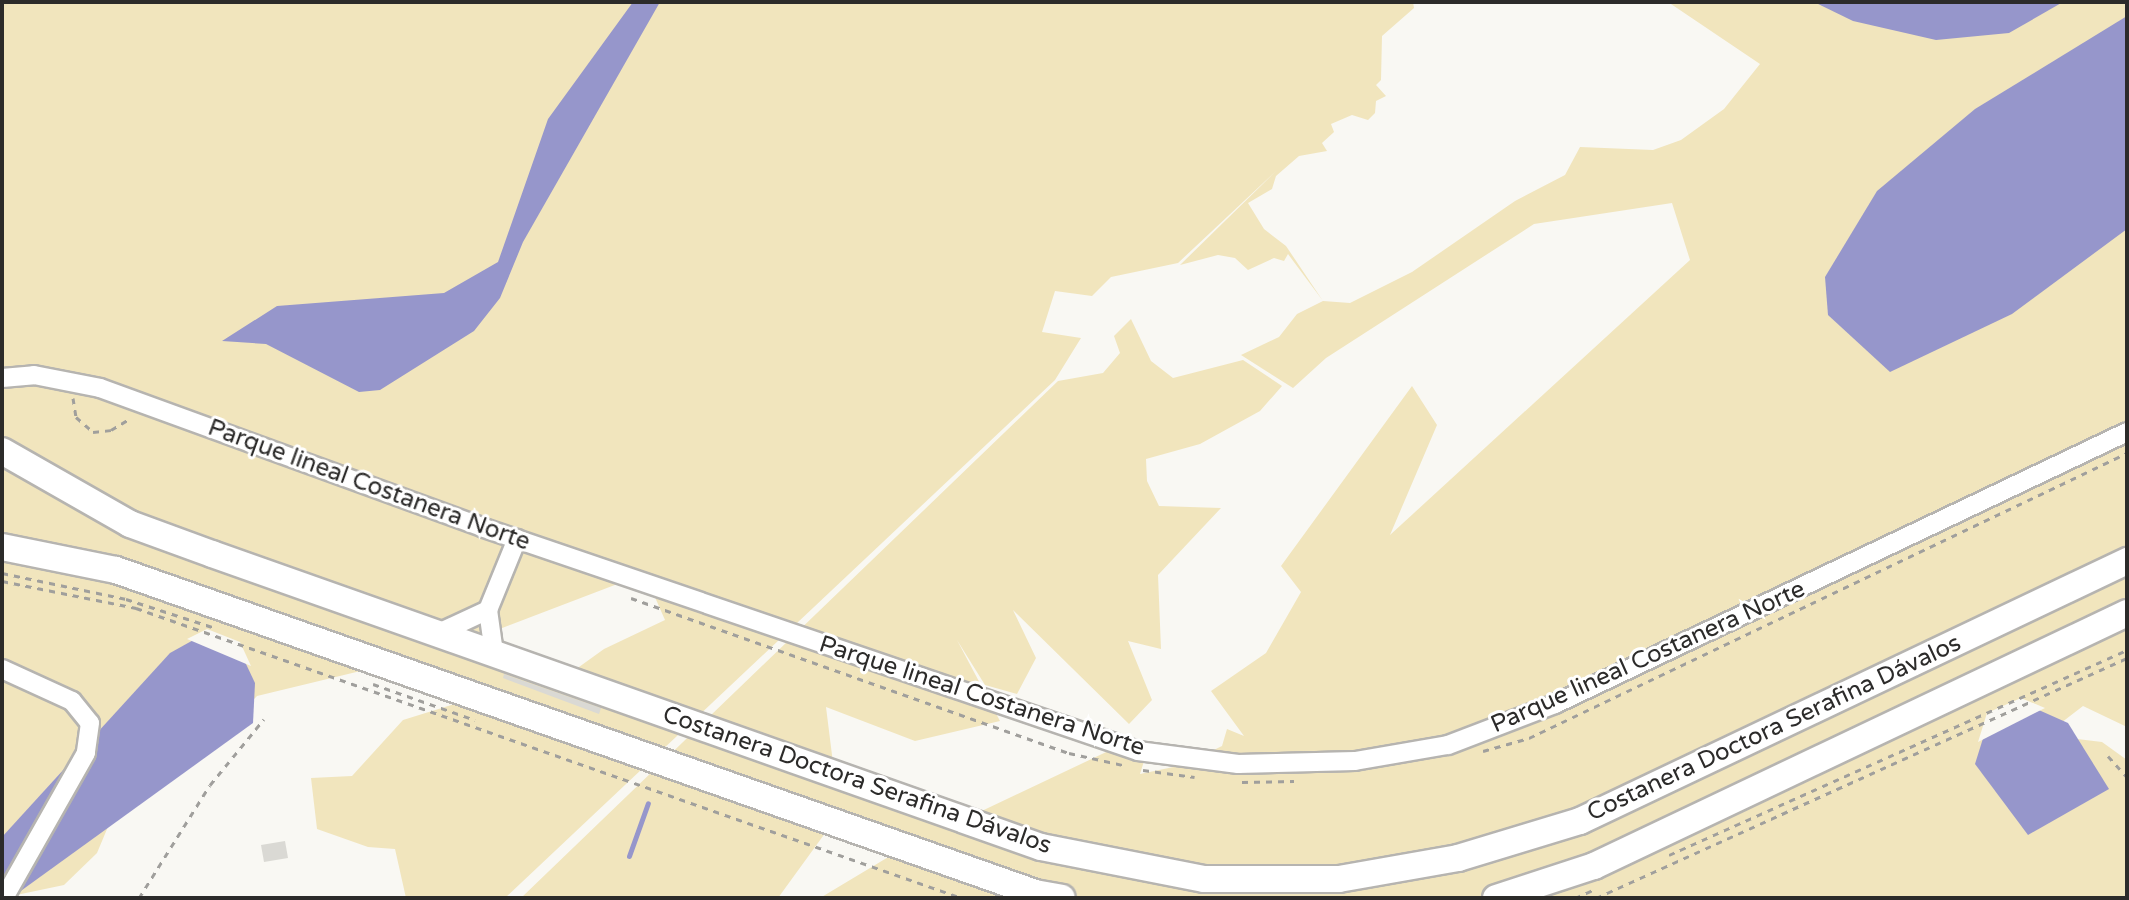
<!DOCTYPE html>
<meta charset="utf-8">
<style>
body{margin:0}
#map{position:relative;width:2129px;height:900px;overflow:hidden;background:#f9f8f3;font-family:"Varela Round",sans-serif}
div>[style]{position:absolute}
.green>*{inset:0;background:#f1e5bd}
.water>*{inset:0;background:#9696cb}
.pier>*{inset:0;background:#f9f8f3}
.stream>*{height:5px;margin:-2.5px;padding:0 2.5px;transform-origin:2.5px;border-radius:2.5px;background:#9696cb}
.building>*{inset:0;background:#dad9d4}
.path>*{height:3px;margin-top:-1.5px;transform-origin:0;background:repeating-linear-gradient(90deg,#a09f9c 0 6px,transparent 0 12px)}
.roads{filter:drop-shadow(2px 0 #b6b4b0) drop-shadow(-2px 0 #b6b4b0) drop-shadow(0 2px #b6b4b0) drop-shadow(0 -2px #b6b4b0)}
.minor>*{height:18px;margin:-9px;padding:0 9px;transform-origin:9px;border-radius:9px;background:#fff}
.highway>*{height:26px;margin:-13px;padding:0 13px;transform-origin:13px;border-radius:13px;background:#fff}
span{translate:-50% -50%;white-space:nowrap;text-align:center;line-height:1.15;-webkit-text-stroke:6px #fff;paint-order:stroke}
.street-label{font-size:24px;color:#2c2b2a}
.frame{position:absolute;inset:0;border:4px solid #2c2b2a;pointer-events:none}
</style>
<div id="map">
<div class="green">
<i style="clip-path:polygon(evenodd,2px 2px,1413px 2px,1414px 8px,1382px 36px,1381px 80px,1376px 85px,1386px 96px,1376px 101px,1375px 113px,1368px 120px,1352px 115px,1331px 124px,1334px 132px,1322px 143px,1327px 151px,1299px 156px,1276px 176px,1272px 189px,1248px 203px,1264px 229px,1286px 246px,1323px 301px,1350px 303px,1412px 272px,1515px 201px,1565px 175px,1580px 147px,1653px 150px,1681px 140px,1724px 109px,1760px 64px,1668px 2px,2127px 2px,2127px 727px,2083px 706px,2031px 746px,2069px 738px,2102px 742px,2127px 760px,2127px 898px,820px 898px,915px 841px,839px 814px,778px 898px,521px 898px,1058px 381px,1103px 373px,1120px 353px,1114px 336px,1131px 319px,1151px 361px,1173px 378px,1243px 360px,1282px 386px,1260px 411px,1200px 444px,1146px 459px,1147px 481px,1159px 506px,1221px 508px,1158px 575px,1161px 649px,1128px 641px,1152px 700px,1129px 724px,1013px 610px,1036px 658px,1017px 694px,985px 685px,957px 640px,1000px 721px,915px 741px,826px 707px,836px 787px,948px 827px,1121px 745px,1148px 748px,1140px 774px,1183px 765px,1222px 746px,1227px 729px,1244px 736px,1211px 691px,1266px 653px,1301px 592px,1281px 566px,1412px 386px,1437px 425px,1390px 535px,1690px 260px,1672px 203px,1534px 224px,1326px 358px,1293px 388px,1241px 355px,1279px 337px,1297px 314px,1323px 301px,1288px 254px,1284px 261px,1274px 258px,1248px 270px,1235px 258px,1218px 255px,1180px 265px,1277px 170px,1178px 263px,1111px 277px,1092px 296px,1055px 291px,1042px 332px,1081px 338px,1055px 380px,505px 898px,406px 898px,395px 849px,368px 847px,317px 829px,311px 778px,352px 776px,403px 720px,461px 702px,406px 660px,257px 696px,195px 763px,120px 798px,97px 853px,64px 885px,2px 898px,2px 2px,620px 583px,654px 595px,665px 620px,604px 649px,554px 685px,452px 647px,620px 583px)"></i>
</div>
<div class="water">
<i style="clip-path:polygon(633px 2px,660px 2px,523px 242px,500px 298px,474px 331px,380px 390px,359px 392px,266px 344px,222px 341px,277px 306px,444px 293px,498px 262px,548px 119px)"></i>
<i style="clip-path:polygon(1814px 2px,2063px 2px,2009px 33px,1936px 40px,1853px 21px)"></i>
<i style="clip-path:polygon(2127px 16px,2127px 229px,2012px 314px,1890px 372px,1828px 315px,1825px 277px,1877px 191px,1975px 109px)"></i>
<i style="clip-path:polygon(206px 633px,237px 645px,255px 683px,253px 723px,11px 898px,2px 898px,2px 837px,170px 653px)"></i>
<i style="clip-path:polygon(2021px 702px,2068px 723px,2109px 789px,2028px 835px,1975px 764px,1990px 716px)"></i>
</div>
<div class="pier">
<i style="clip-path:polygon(207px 629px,240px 642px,251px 666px,187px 639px)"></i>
<i style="clip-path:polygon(2021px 698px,2045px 708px,1978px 742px,1987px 713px)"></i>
</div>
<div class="stream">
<i style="left:629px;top:856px;width:56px;rotate:-70.3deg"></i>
</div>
<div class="building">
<i style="clip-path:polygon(504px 674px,601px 708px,599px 714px,503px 678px)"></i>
<i style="clip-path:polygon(285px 841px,288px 858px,264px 862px,261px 845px)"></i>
</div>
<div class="path">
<i style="left:73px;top:398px;width:19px;rotate:81deg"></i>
<i style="left:76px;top:417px;width:23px;rotate:41deg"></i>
<i style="left:93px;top:432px;width:18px;rotate:-6deg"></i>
<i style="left:111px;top:430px;width:23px;rotate:-31deg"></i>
<i style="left:2px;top:573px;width:127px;rotate:11.8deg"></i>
<i style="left:126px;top:599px;width:94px;rotate:18deg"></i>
<i style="left:2px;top:581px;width:137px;rotate:11.4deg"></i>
<i style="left:136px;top:608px;width:875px;rotate:19.35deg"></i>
<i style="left:631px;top:598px;width:465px;rotate:19.5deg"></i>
<i style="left:1069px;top:753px;width:59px;rotate:12.6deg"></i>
<i style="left:373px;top:684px;width:108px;rotate:19.4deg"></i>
<i style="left:1483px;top:751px;width:48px;rotate:-15.8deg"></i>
<i style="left:1529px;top:738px;width:662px;rotate:-25.48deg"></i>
<i style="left:2108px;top:756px;width:28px;rotate:48deg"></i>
<i style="left:1143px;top:770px;width:52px;rotate:7.7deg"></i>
<i style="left:1242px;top:782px;width:52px;rotate:-1.1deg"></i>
<i style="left:1669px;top:855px;width:502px;rotate:-24.11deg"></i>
<i style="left:139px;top:898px;width:133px;rotate:-57.9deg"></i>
<i style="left:210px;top:785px;width:85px;rotate:-50.7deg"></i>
<i style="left:1575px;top:898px;width:20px;rotate:-24deg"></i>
<i style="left:1596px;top:898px;width:583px;rotate:-24.32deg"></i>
</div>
<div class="roads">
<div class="minor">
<i style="left:2px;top:378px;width:32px;rotate:-5deg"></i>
<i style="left:34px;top:375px;width:67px;rotate:11.1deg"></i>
<i style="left:100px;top:388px;width:409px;rotate:20deg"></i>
<i style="left:484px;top:528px;width:691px;rotate:18.83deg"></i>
<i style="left:1138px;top:751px;width:101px;rotate:7.4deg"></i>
<i style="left:1238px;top:764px;width:117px;rotate:-1.5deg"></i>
<i style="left:1355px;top:761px;width:94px;rotate:-9.8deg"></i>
<i style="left:1448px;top:745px;width:115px;rotate:-21deg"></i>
<i style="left:1555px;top:704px;width:633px;rotate:-25.43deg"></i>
<i style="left:443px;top:631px;width:50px;rotate:-25deg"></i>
<i style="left:494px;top:653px;width:43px;rotate:-97.9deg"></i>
<i style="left:488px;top:610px;width:77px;rotate:-67.8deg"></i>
<i style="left:2px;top:669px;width:77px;rotate:24.6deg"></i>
<i style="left:72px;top:701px;width:28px;rotate:51deg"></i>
<i style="left:90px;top:723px;width:30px;rotate:98deg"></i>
<i style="left:86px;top:753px;width:167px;rotate:119.5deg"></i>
</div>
<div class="highway">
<i style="left:2px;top:451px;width:147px;rotate:29.7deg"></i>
<i style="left:130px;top:524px;width:87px;rotate:20.1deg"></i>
<i style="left:212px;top:554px;width:879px;rotate:19.47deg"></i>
<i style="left:1041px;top:847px;width:166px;rotate:11.1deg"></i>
<i style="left:1204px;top:879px;width:135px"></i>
<i style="left:1339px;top:879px;width:121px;rotate:-10deg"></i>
<i style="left:1458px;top:858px;width:127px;rotate:-16.9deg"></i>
<i style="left:1580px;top:821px;width:606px;rotate:-25.42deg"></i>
<i style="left:2px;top:547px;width:116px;rotate:11.4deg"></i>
<i style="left:116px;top:570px;width:974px;rotate:19.36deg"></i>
<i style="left:1035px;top:893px;width:27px;rotate:10deg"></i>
<i style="left:1496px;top:898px;width:103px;rotate:-18.1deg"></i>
<i style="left:1594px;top:866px;width:590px;rotate:-25.39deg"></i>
</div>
</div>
<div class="street-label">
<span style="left:369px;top:485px;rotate:20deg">Parque lineal Costanera Norte</span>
<span style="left:1648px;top:657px;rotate:-24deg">Parque lineal Costanera Norte</span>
<span style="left:982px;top:696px;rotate:18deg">Parque lineal Costanera Norte</span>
<span style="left:1774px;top:728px;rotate:-25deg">Costanera Doctora Serafina Dávalos</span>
<span style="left:857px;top:780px;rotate:19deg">Costanera Doctora Serafina Dávalos</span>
</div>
<div class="frame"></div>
</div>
